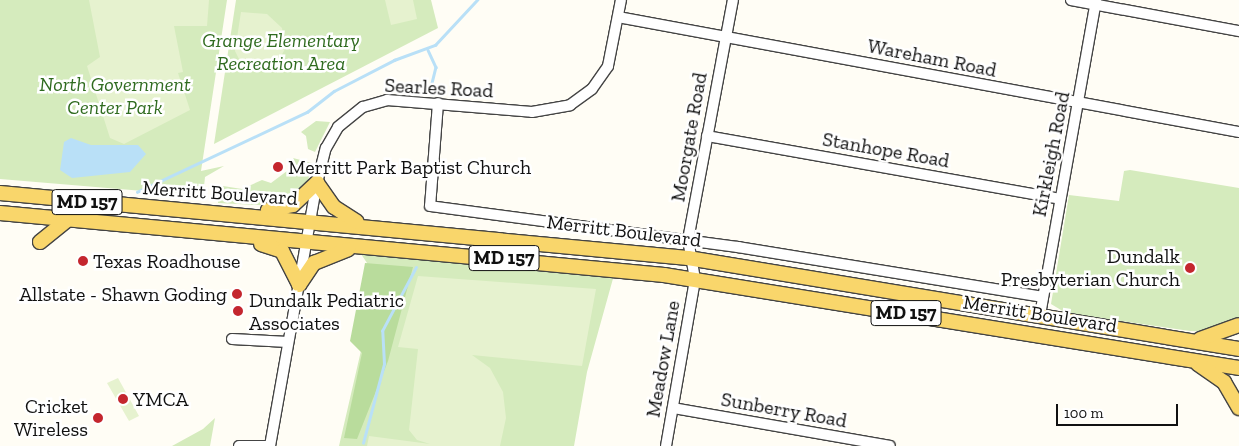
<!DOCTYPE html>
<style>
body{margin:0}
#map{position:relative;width:1239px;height:446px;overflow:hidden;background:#fffdf5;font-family:"Zilla Slab",serif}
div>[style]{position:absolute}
.green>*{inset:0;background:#d5ebbd}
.forest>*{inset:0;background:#b9dc9c}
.pitch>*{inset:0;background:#e6f2cf}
.water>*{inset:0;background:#b9e0f7}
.stream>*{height:2.5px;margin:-1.25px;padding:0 1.25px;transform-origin:1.25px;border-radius:1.25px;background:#b9e0f7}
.roads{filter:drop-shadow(1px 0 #444) drop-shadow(-1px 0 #444) drop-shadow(0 1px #444) drop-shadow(0 -1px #444)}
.minor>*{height:10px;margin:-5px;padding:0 5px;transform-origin:5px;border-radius:5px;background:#fff}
.major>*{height:14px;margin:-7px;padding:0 7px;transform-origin:7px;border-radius:7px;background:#f9d66b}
.dots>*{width:14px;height:14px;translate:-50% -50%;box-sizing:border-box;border:2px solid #fff;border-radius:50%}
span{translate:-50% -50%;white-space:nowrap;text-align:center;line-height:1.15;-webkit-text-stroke:5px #fff;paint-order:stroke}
.shield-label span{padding:1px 4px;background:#fff;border:1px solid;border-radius:4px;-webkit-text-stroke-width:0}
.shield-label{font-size:19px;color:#111;font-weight:700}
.park-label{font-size:20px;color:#2f6b1f;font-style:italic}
.street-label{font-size:20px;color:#111}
.poi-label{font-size:20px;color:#111}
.left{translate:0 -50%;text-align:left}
.right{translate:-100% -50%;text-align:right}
.scale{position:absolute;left:1056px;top:404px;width:122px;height:22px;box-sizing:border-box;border:2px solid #111;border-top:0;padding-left:6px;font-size:15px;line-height:18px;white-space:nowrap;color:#111;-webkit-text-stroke:4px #fff;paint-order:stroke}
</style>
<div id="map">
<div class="green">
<i style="clip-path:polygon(0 0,227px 0,201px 171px,224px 166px,205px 177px,203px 196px,0 179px)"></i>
<i style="clip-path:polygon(236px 0,431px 0,438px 28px,214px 144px)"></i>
<i style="clip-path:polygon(316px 121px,330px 122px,315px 152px,308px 149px,306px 136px,301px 132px)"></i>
<i style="clip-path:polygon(293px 158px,312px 163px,306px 190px,299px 198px,276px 206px,218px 203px,217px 190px,223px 186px,242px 189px,262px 180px,271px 183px,295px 165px)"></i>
<i style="clip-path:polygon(1130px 170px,1239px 188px,1239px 322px,1220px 332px,1190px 331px,1066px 313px,1051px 304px,1069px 195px,1119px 201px,1124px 171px)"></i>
<i style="clip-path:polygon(361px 254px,614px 275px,587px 372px,574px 446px,339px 446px,363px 342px,367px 263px)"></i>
<i style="clip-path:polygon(215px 418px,210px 446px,172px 446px,203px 429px)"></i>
</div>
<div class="forest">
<i style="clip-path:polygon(365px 263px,413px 267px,388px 361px,357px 439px,344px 438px,362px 353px,350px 341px)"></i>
</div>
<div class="pitch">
<i style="clip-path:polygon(89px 0,209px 0,207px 26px,174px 26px,183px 72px,178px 73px,190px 110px,124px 144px,110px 138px,87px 66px,100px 57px)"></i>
<i style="clip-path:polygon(385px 0,413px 0,417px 19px,391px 25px)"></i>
<i style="clip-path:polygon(241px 12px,267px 14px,282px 28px,285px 49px,276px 65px,239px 59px,235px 51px)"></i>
<i style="clip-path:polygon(418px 276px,596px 289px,582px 366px,472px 355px,490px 368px,503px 392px,506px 418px,500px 446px,367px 446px,369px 436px,430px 444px,417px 440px,409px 430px,418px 349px,398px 347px)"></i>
<i style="clip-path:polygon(118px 378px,139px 416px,129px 421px,107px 383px)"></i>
</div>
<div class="water">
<i style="clip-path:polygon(71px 138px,91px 145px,138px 145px,146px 154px,130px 172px,72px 178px,60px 170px,64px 142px)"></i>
</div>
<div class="stream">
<i style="left:428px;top:50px;width:19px;rotate:65deg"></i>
<i style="left:436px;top:67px;width:21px;rotate:104deg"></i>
<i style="left:137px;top:192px;width:188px;rotate:-25.2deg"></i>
<i style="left:307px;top:112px;width:34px;rotate:-38deg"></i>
<i style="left:334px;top:91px;width:68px;rotate:-27.3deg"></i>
<i style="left:394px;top:60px;width:44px;rotate:-20.1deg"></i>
<i style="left:435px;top:45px;width:62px;rotate:-47deg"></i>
<i style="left:363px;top:443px;width:82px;rotate:-75.1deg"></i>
<i style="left:384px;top:364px;width:33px;rotate:-93deg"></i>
<i style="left:382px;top:331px;width:72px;rotate:-62deg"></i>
</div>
<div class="roads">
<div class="minor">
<i style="left:1071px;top:0;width:171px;rotate:10.5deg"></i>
<i style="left:618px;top:17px;width:632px;rotate:10.49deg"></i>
<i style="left:438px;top:103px;width:103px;rotate:94.4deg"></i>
<i style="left:430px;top:206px;width:311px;rotate:7.6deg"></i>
<i style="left:738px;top:247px;width:309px;rotate:9.3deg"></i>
<i style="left:707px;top:136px;width:358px;rotate:10.1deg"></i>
<i style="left:1040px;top:315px;width:320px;rotate:-79.9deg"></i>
<i style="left:232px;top:339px;width:56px;rotate:3.1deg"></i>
<i style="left:673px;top:408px;width:220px;rotate:9.9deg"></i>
<i style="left:239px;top:446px;width:31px"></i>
<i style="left:270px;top:446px;width:267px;rotate:-79.9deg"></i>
<i style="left:317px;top:183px;width:36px;rotate:-76deg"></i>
<i style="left:326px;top:148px;width:24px;rotate:-60deg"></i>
<i style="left:338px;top:127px;width:32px;rotate:-39deg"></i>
<i style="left:363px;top:107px;width:25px;rotate:-16deg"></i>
<i style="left:387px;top:100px;width:145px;rotate:4.7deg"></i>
<i style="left:532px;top:112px;width:39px;rotate:-10deg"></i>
<i style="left:570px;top:105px;width:27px;rotate:-36deg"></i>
<i style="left:592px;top:89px;width:28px;rotate:-55deg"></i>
<i style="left:608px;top:66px;width:67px;rotate:-78.9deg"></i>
<i style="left:666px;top:446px;width:169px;rotate:-80.1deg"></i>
<i style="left:695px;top:279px;width:40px;rotate:-100deg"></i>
<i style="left:688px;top:240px;width:244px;rotate:-79.4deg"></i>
</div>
<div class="major">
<i style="left:0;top:193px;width:691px;rotate:5.4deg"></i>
<i style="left:688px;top:258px;width:558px;rotate:9.38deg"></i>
<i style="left:268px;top:210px;width:25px;rotate:-11deg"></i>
<i style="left:293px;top:205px;width:33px;rotate:-43deg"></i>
<i style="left:317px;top:183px;width:29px;rotate:55deg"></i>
<i style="left:334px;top:207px;width:27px;rotate:33deg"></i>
<i style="left:0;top:213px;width:667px;rotate:5.33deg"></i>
<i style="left:664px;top:275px;width:582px;rotate:9.19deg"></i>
<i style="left:40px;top:242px;width:33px;rotate:-39deg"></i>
<i style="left:261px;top:244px;width:22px;rotate:18deg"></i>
<i style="left:282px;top:251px;width:38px;rotate:63deg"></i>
<i style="left:299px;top:285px;width:27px;rotate:-56deg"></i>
<i style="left:314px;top:263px;width:37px;rotate:-22deg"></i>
<i style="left:1200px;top:339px;width:41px;rotate:-19.7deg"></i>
<i style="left:1198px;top:364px;width:32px;rotate:35deg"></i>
<i style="left:1224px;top:382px;width:30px;rotate:60deg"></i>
</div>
</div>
<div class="dots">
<i style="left:278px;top:167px;background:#c4262e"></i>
<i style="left:83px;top:261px;background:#c4262e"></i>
<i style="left:1190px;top:268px;background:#c4262e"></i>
<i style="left:237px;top:294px;background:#c4262e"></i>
<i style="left:238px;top:311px;background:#c4262e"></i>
<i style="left:123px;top:399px;background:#c4262e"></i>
<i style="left:98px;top:418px;background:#c4262e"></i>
</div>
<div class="shield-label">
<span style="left:87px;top:202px">MD 157</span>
<span style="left:504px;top:258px">MD 157</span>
<span style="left:906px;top:313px">MD 157</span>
</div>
<div class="park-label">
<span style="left:281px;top:52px">Grange Elementary<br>Recreation Area</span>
<span style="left:115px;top:96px">North Government<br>Center Park</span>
</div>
<div class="street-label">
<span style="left:932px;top:58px;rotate:11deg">Wareham Road</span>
<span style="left:439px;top:88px;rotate:3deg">Searles Road</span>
<span style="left:689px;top:137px;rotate:-80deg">Moorgate Road</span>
<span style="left:886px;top:150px;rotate:10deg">Stanhope Road</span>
<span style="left:1051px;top:154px;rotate:-79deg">Kirkleigh Road</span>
<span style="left:220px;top:193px;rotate:4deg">Merritt Boulevard</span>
<span style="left:624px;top:231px;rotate:7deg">Merritt Boulevard</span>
<span style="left:1040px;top:314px;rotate:9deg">Merritt Boulevard</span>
<span style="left:663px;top:359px;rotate:-80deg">Meadow Lane</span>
<span style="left:784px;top:410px;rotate:10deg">Sunberry Road</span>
</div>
<div class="poi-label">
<span class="left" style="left:288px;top:167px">Merritt Park Baptist Church</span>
<span class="right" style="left:1180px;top:268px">Dundalk<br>Presbyterian Church</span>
<span class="left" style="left:93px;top:261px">Texas Roadhouse</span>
<span class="right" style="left:227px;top:294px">Allstate - Shawn Goding</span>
<span class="left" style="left:249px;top:312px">Dundalk Pediatric<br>Associates</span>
<span class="left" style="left:133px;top:399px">YMCA</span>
<span class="right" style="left:88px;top:418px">Cricket<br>Wireless</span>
</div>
<div class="scale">100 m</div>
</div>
